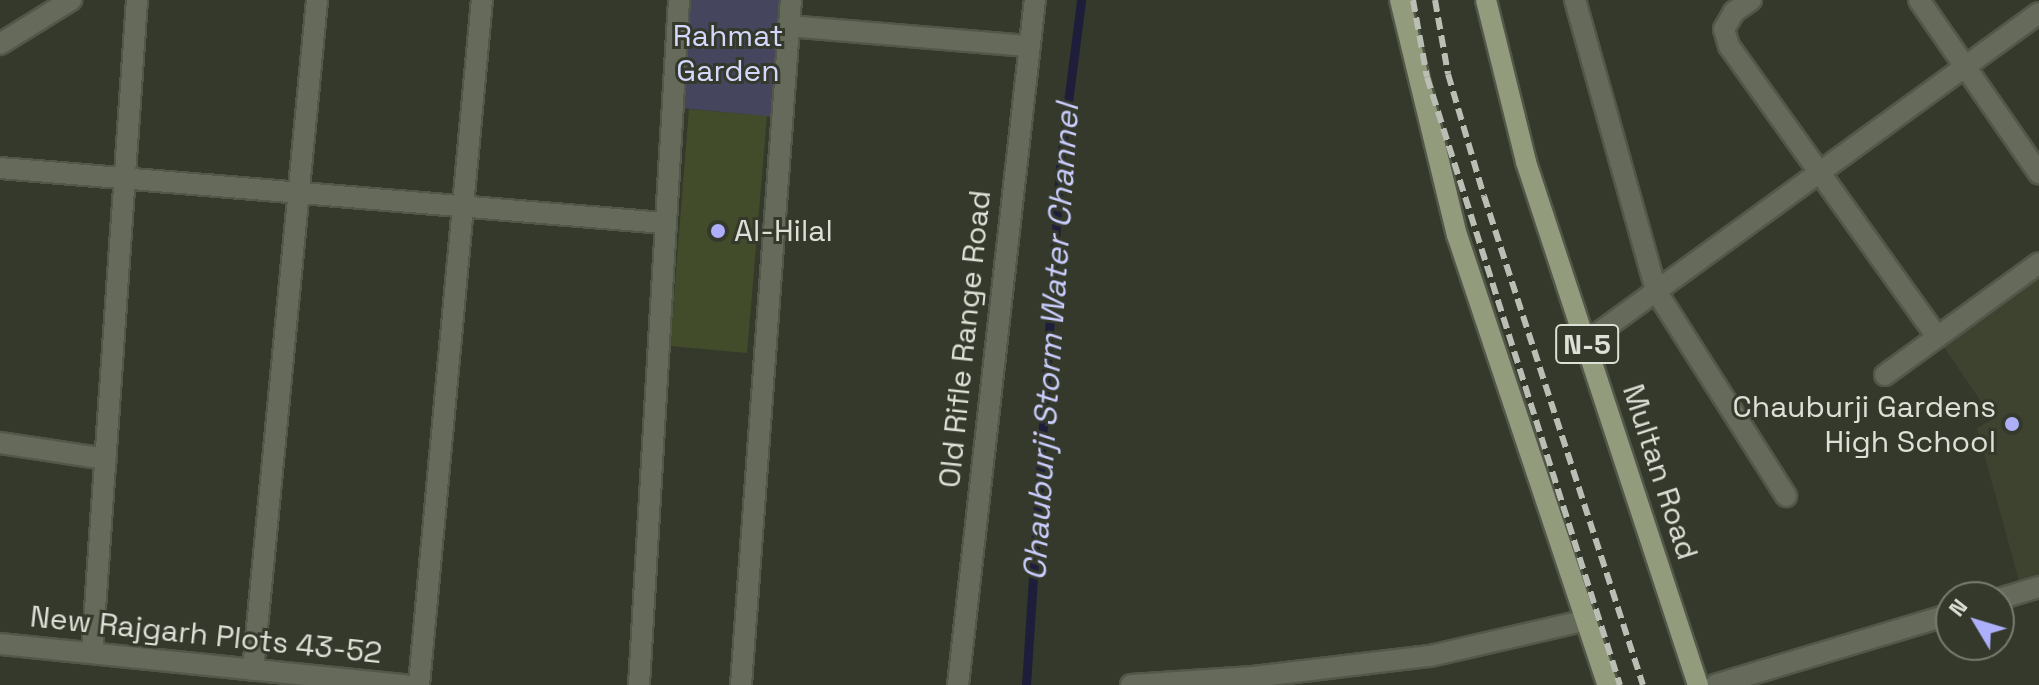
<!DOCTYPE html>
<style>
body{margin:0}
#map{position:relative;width:2039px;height:685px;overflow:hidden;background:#34392b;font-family:"Space Grotesk",sans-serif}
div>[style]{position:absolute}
.built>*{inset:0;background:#3d432f}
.green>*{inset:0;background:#45465e}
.stream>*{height:9px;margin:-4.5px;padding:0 4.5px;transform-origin:4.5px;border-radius:4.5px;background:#1e1e3b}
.building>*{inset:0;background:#424c2a}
.roads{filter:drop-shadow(2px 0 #52574a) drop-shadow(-2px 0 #52574a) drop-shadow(0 2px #52574a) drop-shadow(0 -2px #52574a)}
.minor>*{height:20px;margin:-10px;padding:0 10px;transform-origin:10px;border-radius:10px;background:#656a5a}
.primary>*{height:20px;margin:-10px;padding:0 10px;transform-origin:10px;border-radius:10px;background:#929c7c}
.rail>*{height:6px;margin-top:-3px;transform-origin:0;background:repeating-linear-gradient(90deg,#babeb4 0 12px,transparent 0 18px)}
.dots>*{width:22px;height:22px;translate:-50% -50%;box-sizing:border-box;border:4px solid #34392b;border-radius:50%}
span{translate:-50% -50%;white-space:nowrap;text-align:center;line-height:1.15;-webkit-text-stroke:6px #34392b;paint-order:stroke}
.shield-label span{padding:2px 6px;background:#34392b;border:2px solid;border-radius:6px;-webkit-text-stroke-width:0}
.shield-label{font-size:28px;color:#dde0d7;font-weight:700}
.park-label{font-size:30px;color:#d5d8fd}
.poi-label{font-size:30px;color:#dde0d7}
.left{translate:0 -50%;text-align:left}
.right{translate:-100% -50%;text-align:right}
.street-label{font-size:30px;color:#dde0d7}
.water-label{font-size:32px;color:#cacdfe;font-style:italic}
.north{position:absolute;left:1935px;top:581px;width:80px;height:80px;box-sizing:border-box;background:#34392b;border:2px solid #787c70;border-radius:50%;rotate:308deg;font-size:22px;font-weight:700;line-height:32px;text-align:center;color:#dde0d7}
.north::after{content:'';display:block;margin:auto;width:28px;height:36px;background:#adaffb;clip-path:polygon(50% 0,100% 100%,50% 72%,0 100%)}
</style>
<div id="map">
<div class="built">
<i style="clip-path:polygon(2039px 263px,2039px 587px,2022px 592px,1977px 428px,1993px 419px,1937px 337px)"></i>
</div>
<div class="green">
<i style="clip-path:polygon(679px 0,786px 0,775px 117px,671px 107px)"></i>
</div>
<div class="stream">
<i style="left:1026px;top:685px;width:521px;rotate:-86.26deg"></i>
<i style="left:1060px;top:165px;width:166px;rotate:-82.7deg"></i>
</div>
<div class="building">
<i style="clip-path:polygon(689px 109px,767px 116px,747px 353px,670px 346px)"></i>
</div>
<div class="roads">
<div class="minor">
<i style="left:1575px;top:0;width:302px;rotate:74.4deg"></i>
<i style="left:1656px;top:291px;width:243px;rotate:57.6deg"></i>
<i style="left:1751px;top:0;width:21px;rotate:145deg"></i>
<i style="left:1734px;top:12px;width:20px;rotate:120deg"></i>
<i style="left:1724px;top:29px;width:18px;rotate:74deg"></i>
<i style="left:1729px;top:46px;width:358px;rotate:54.4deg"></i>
<i style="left:1919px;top:0;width:211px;rotate:55.3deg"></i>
<i style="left:789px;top:26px;width:241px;rotate:4.8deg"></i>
<i style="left:0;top:44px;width:84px;rotate:-31.8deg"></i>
<i style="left:0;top:168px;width:665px;rotate:4.74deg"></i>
<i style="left:1586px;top:342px;width:560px;rotate:-35.99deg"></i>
<i style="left:1885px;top:375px;width:190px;rotate:-36deg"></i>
<i style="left:0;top:443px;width:107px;rotate:8.6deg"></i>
<i style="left:1999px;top:599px;width:42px;rotate:-16.7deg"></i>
<i style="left:0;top:644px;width:407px;rotate:5.8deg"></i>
<i style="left:92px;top:653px;width:655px;rotate:-86.06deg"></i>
<i style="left:253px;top:670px;width:673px;rotate:-84.54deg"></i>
<i style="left:419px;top:685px;width:688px;rotate:-84.75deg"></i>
<i style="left:639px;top:685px;width:686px;rotate:-86.66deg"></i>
<i style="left:741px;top:685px;width:687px;rotate:-85.83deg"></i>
<i style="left:958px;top:685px;width:689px;rotate:-83.59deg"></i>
<i style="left:1131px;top:685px;width:122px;rotate:-3.8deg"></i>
<i style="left:1253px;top:677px;width:178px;rotate:-6.8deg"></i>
<i style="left:1430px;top:656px;width:161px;rotate:-12.9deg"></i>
<i style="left:1715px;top:685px;width:246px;rotate:-16.7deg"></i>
</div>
<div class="primary">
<i style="left:1400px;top:0;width:242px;rotate:76.4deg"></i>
<i style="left:1457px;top:235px;width:475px;rotate:71.5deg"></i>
<i style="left:1486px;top:0;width:167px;rotate:76.1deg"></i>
<i style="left:1526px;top:162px;width:551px;rotate:71.8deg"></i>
</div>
</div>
<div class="rail">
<i style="left:1413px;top:0;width:78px;rotate:79.7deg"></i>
<i style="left:1427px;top:77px;width:638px;rotate:72.39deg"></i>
<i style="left:1435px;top:0;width:75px;rotate:80deg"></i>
<i style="left:1448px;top:74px;width:127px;rotate:73.6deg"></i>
<i style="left:1484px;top:196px;width:514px;rotate:71.99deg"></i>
</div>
<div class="dots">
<i style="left:718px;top:231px;background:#adaffb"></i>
<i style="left:2012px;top:424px;background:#adaffb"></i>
</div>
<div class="shield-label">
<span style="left:1587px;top:344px">N-5</span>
</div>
<div class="park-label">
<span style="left:728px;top:53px">Rahmat<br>Garden</span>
</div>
<div class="poi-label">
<span class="left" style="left:734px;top:231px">Al-Hilal</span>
<span class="right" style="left:1996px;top:424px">Chauburji Gardens<br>High School</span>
</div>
<div class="street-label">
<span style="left:965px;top:339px;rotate:-84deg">Old Rifle Range Road</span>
<span style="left:1660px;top:472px;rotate:72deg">Multan Road</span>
<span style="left:206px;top:635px;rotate:6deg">New Rajgarh Plots 43-52</span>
</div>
<div class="water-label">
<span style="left:1051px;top:342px;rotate:-86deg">Chauburji Storm Water Channel</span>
</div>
<div class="north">N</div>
</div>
